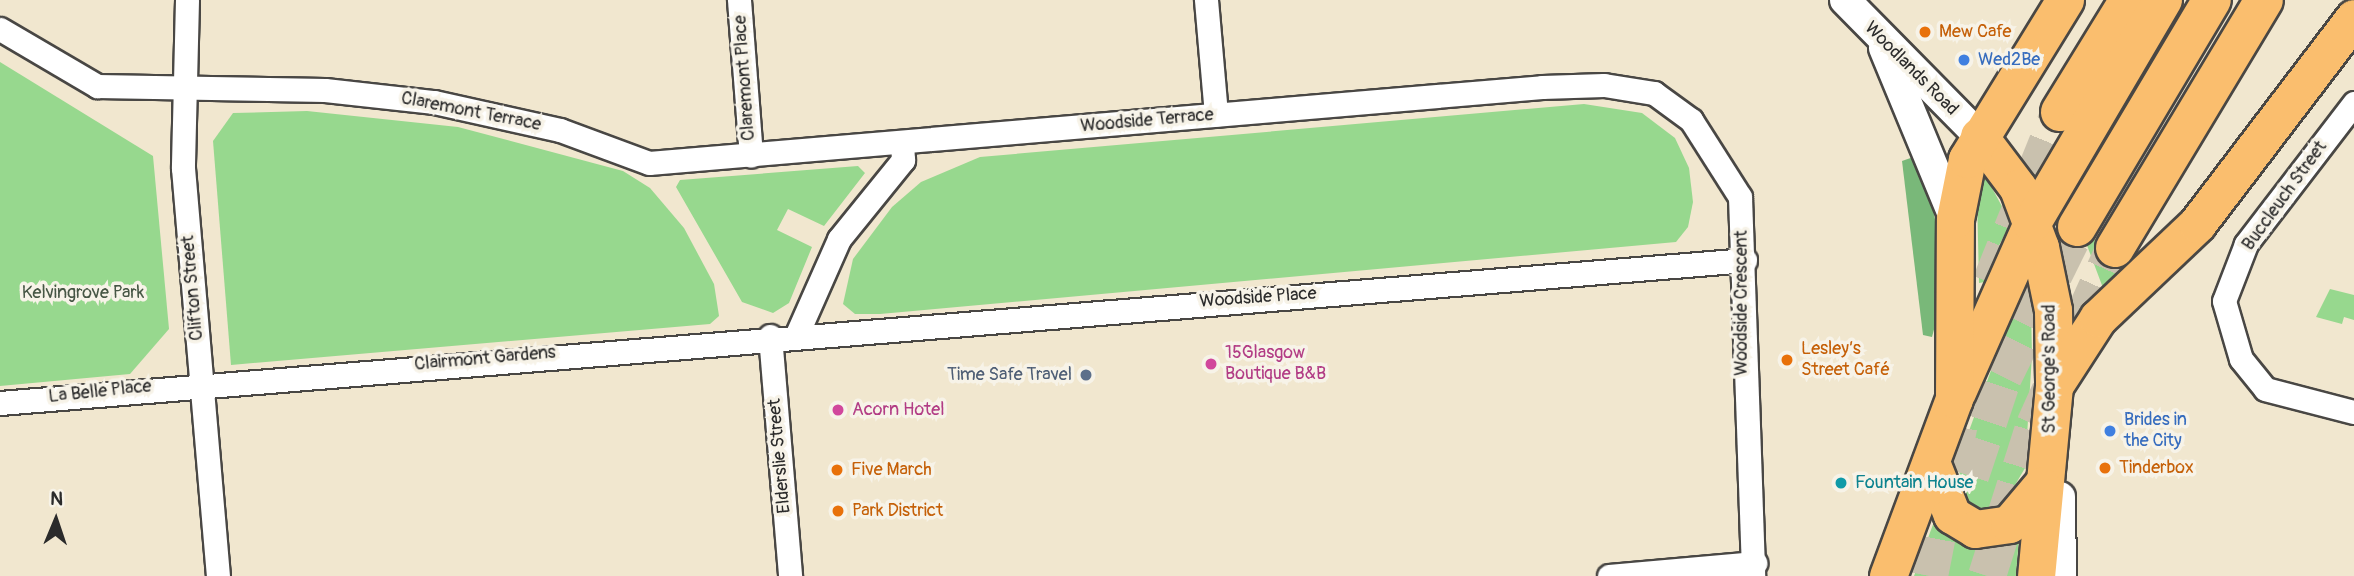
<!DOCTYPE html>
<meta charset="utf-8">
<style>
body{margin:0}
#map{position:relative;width:2354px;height:576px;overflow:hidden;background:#f1e7cf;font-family:Pangolin,sans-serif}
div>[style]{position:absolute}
.green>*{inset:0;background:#97d88e}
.forest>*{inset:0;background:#79b879}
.motorway-tunnel>*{height:38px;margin-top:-19px;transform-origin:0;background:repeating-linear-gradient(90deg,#c9c1ae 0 38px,transparent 0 57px)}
.roads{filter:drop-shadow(2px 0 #494744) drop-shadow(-2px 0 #494744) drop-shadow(0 2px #494744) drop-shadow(0 -2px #494744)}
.minor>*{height:23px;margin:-11.5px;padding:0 11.5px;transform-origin:11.5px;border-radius:11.5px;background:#fff}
.tertiary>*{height:30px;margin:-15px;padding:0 15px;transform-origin:15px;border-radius:15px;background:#fff}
.primary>*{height:37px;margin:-18.5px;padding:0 18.5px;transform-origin:18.5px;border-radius:18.5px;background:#fabe6e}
.motorway>*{height:38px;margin:-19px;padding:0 19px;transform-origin:19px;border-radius:19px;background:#fabe6e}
.dots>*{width:19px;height:19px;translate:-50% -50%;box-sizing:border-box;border:4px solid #f7f3e8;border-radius:50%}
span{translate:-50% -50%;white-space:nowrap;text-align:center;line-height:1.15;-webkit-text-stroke:7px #f7f3e8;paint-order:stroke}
.food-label{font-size:18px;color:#c56008}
.left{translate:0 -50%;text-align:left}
.shop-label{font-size:18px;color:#366cbe}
.street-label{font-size:18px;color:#2b2b2b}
.park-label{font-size:18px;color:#465644}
.hotel-label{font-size:18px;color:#b23c85}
.service-label{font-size:18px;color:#4e5e75}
.right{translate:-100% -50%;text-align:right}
.culture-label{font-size:18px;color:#0d838f}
.north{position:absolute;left:21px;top:485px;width:70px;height:70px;-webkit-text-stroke:5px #f7f3e8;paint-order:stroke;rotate:2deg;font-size:19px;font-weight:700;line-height:28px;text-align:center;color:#2b2b2b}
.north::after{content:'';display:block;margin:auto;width:24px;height:32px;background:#2b2b2b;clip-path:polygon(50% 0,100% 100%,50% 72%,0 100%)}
</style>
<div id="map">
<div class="green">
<i style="clip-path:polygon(0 62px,153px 156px,169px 329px,130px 374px,0 386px)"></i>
<i style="clip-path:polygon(1584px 104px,1642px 113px,1675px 138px,1689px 168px,1693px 202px,1688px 227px,1676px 242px,880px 314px,855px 314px,843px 304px,853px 259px,892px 207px,921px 182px,980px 157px)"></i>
<i style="clip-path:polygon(307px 111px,458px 127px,623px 171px,650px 188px,684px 228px,714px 284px,719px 316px,710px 324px,231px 365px,213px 141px,233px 113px)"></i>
<i style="clip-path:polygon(858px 166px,865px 173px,824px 226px,788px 209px,777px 230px,812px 247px,789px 303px,773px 313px,742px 302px,676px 187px,680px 180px)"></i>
<i style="clip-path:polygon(1986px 177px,2011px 223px,1983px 275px,1985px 282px,1979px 283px,1977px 195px,1980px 178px)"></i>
<i style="clip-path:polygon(2082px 232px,2111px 249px,2141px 253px,2103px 288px)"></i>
<i style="clip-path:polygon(2330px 289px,2354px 295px,2354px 320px,2344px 317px,2342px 324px,2316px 317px)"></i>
<i style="clip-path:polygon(2020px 291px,2027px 293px,2031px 309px,2032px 355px,2025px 468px,2001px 509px,1984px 511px,1963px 498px,1958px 461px)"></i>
<i style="clip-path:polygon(1935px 519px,2019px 537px,2016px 576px,1914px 576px)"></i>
</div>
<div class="forest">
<i style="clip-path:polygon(1922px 154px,1938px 234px,1941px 303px,1932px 337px,1923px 335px,1902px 161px)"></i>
</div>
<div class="motorway-tunnel">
<i style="left:1991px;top:283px;width:184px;rotate:-68deg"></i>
<i style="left:1970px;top:476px;width:104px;rotate:-71.6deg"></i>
<i style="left:2003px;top:377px;width:167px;rotate:-63.7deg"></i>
<i style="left:1929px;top:576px;width:176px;rotate:-78.9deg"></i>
<i style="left:1987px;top:576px;width:158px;rotate:-72.4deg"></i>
<i style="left:2035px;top:425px;width:194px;rotate:-65.7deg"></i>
</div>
<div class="roads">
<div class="minor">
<i style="left:187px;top:0;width:168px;rotate:91.4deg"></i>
<i style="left:183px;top:168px;width:409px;rotate:85.1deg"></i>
<i style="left:739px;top:0;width:156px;rotate:85.6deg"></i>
<i style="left:1206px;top:0;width:115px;rotate:85deg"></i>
<i style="left:0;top:29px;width:113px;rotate:30.4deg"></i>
<i style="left:97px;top:86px;width:228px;rotate:1deg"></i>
<i style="left:325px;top:90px;width:110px;rotate:6.3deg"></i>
<i style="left:434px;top:102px;width:129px;rotate:12.5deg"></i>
<i style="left:560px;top:130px;width:95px;rotate:20.3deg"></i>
<i style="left:649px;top:163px;width:896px;rotate:-4.86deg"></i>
<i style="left:1542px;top:87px;width:62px;rotate:-1.8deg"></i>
<i style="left:1604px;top:85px;width:51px;rotate:9.1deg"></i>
<i style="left:1654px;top:93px;width:46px;rotate:36.1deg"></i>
<i style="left:1691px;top:120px;width:91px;rotate:57.5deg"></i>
<i style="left:1740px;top:197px;width:379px;rotate:88deg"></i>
<i style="left:2354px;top:103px;width:178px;rotate:127.5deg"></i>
<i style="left:2246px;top:244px;width:61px;rotate:111.1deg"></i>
<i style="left:2224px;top:301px;width:60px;rotate:73.7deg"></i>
<i style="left:2241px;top:359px;width:38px;rotate:51deg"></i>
<i style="left:2265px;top:389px;width:92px;rotate:14.5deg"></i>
<i style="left:797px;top:334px;width:104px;rotate:-66.1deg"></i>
<i style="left:839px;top:239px;width:102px;rotate:-51deg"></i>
<i style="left:903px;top:160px;width:17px;rotate:-93deg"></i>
<i style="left:770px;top:336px;width:241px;rotate:85.2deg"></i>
<i style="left:0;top:403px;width:1751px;rotate:-4.68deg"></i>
<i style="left:1609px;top:576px;width:147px;rotate:-5.1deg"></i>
</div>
<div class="tertiary">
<i style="left:1845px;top:0;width:191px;rotate:45.4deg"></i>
<i style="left:1884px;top:48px;width:185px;rotate:67.5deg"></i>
<i style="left:2060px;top:497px;width:79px;rotate:89.3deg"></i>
</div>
<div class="primary">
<i style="left:1979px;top:136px;width:65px;rotate:53.1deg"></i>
<i style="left:2018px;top:188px;width:63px;rotate:69.6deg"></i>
<i style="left:2040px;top:247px;width:64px;rotate:78.3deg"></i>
<i style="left:2053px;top:310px;width:76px;rotate:89.2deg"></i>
<i style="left:2054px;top:386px;width:191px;rotate:95.4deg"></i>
<i style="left:2054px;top:386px;width:81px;rotate:-57.1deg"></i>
<i style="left:2098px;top:318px;width:137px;rotate:-43.5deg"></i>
<i style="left:2197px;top:224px;width:259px;rotate:-52.7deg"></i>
<i style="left:1957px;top:392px;width:185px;rotate:-66.1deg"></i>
<i style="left:1931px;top:462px;width:57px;rotate:68.4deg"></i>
<i style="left:1952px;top:515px;width:27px;rotate:31deg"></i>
<i style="left:1975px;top:529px;width:34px;rotate:-8deg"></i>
<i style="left:2009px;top:524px;width:50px;rotate:-49.9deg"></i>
<i style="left:1888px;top:576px;width:189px;rotate:-69.6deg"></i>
<i style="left:1954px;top:399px;width:180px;rotate:-89.7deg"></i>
<i style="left:1955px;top:219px;width:61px;rotate:-78.7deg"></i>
<i style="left:1967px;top:159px;width:187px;rotate:-58.4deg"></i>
</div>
<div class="motorway">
<i style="left:2060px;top:112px;width:132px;rotate:-58.4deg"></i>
<i style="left:2032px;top:223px;width:259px;rotate:-59.6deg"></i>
<i style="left:2077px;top:227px;width:264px;rotate:-59.3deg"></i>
<i style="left:2115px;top:248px;width:289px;rotate:-59deg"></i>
</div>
</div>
<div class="dots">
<i style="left:1925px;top:32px;background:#e8710a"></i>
<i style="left:1964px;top:60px;background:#3f7fe0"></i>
<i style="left:1787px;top:360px;background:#e8710a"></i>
<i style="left:1211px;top:364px;background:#d1479c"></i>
<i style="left:1086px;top:375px;background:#5c6f8a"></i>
<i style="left:838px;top:410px;background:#d1479c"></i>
<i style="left:2110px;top:431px;background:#3f7fe0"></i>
<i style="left:2105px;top:468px;background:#e8710a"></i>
<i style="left:837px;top:470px;background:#e8710a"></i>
<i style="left:1841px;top:483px;background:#0f9aa8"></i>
<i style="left:838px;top:511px;background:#e8710a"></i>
</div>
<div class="food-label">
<span class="left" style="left:1939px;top:32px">Mew Cafe</span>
<span class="left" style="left:1801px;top:360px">Lesley’s<br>Street Café</span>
<span class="left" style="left:2119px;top:468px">Tinderbox</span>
<span class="left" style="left:851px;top:470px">Five March</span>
<span class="left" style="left:852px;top:511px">Park District</span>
</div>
<div class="shop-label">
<span class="left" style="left:1978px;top:60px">Wed2Be</span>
<span class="left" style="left:2124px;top:431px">Brides in<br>the City</span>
</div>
<div class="street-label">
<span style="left:1911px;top:69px;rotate:45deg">Woodlands Road</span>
<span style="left:745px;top:78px;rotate:-94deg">Claremont Place</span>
<span style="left:471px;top:112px;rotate:11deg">Claremont Terrace</span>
<span style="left:1147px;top:121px;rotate:-5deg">Woodside Terrace</span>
<span style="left:2285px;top:196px;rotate:-54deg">Buccleuch Street</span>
<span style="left:193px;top:288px;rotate:-95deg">Clifton Street</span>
<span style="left:1258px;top:298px;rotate:-4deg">Woodside Place</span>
<span style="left:1742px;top:303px;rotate:-90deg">Woodside Crescent</span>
<span style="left:485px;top:359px;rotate:-5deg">Clairmont Gardens</span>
<span style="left:2050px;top:369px;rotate:-90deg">St George's Road</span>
<span style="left:100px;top:392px;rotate:-6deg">La Belle Place</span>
<span style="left:780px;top:456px;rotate:-95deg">Elderslie Street</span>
</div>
<div class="park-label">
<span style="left:83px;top:293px">Kelvingrove Park</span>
</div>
<div class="hotel-label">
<span class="left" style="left:1225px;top:364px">15Glasgow<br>Boutique B&amp;B</span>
<span class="left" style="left:852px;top:410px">Acorn Hotel</span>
</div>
<div class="service-label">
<span class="right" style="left:1072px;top:375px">Time Safe Travel</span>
</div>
<div class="culture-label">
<span class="left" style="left:1855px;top:483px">Fountain House</span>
</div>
<div class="north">N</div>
</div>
